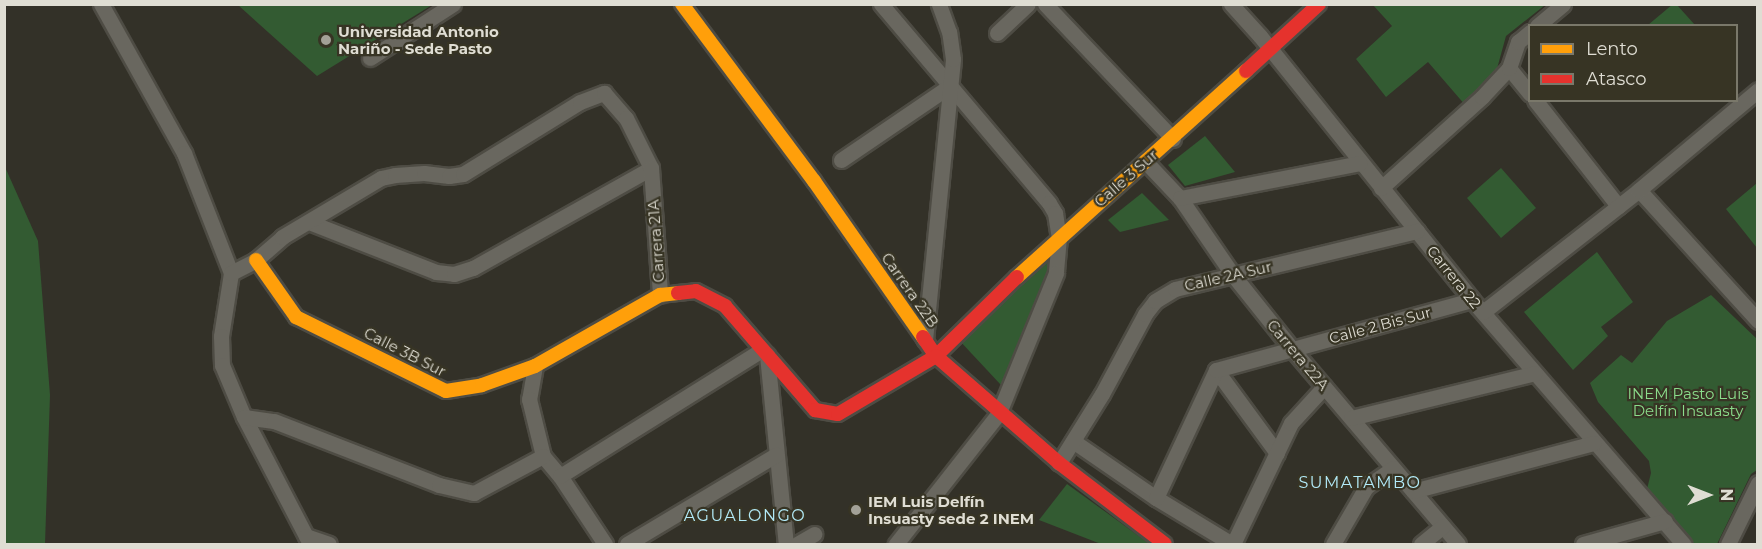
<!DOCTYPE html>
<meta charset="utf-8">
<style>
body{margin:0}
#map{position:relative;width:1762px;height:549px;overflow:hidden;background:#333128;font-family:Montserrat,sans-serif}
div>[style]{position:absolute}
.green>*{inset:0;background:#335b32}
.roads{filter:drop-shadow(2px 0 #4e4c44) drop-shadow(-2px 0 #4e4c44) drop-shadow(0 2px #4e4c44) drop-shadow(0 -2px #4e4c44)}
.street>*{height:15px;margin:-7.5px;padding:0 7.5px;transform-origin:7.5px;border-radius:7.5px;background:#69675f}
.slow>*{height:14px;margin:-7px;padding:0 7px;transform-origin:7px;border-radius:7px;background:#ff9f0a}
.jam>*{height:14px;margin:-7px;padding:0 7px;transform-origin:7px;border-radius:7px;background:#e5322d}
.dots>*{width:16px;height:16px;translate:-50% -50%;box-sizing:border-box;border:3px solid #373424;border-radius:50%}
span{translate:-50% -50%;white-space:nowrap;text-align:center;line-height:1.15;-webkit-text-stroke:4.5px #373424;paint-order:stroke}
.poi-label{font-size:15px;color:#dfddd3;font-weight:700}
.left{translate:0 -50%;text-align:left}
.street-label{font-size:15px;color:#dfddd3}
.park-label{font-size:15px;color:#8bdd8b}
.neighbourhood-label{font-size:16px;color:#b3ebf9;letter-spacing:1.5px}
.frame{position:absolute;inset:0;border:6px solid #dfddd3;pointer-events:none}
.legend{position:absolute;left:1528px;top:24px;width:210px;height:78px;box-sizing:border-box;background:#373424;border:2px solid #7a786a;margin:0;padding:8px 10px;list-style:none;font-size:18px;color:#dfddd3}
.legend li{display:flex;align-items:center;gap:12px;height:30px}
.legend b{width:30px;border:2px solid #7a786a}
.north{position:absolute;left:1678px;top:465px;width:60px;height:60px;-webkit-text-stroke:4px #373424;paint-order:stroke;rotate:90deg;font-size:16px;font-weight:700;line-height:24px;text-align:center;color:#dfddd3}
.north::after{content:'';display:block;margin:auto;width:21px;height:27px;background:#dfddd3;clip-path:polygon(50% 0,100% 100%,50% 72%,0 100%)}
</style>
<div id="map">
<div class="green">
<i style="clip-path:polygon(1673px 4px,1677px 5px,1695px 25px,1648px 25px)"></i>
<i style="clip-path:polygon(238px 5px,432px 5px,317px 76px)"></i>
<i style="clip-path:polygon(1373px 5px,1545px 5px,1506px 36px,1495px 76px,1466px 106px,1428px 62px,1386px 97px,1356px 59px,1392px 26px)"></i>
<i style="clip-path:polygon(1205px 136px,1235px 172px,1185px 186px,1168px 165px)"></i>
<i style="clip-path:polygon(5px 167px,38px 241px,50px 395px,45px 544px,5px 544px)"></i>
<i style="clip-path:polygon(1501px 168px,1536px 208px,1501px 238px,1467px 198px)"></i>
<i style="clip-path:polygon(1757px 183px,1757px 248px,1726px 209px)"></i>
<i style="clip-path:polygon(1142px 193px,1169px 220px,1120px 232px,1108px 220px)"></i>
<i style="clip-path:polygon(1597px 252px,1633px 302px,1601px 327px,1608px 336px,1573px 370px,1524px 312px)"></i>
<i style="clip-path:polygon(1052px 254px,1049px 273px,1001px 385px,958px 339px)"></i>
<i style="clip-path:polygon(1711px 295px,1757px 339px,1757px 470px,1751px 474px,1717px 544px,1688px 544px,1646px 493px,1651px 473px,1649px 461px,1598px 402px,1590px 383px,1621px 355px,1632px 363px,1667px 321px)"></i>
<i style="clip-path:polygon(1067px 484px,1150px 544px,1101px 544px,1039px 520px)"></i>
</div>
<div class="roads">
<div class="street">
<i style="left:101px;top:4px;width:171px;rotate:60.9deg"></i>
<i style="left:184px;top:153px;width:129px;rotate:68.6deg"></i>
<i style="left:231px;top:273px;width:64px;rotate:99deg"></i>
<i style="left:221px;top:336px;width:29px;rotate:88deg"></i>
<i style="left:222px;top:365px;width:56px;rotate:67.1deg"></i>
<i style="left:244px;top:417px;width:143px;rotate:62.5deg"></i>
<i style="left:881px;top:4px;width:260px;rotate:49.8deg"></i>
<i style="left:1049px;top:203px;width:12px;rotate:59deg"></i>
<i style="left:1055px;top:213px;width:24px;rotate:81deg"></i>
<i style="left:1059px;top:237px;width:36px;rotate:95deg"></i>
<i style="left:1056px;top:273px;width:151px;rotate:112.2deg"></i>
<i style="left:999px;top:413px;width:167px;rotate:128.2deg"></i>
<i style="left:1045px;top:4px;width:186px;rotate:46.5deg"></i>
<i style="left:1231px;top:4px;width:43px;rotate:47.8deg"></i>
<i style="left:1260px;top:36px;width:339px;rotate:51.2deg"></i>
<i style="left:1472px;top:300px;width:323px;rotate:49.1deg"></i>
<i style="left:1537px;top:26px;width:34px;rotate:-40deg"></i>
<i style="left:997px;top:33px;width:42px;rotate:-43.1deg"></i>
<i style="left:370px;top:58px;width:99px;rotate:-33deg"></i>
<i style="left:1509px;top:68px;width:33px;rotate:51deg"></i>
<i style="left:1535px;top:100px;width:135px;rotate:51.9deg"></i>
<i style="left:841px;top:160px;width:132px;rotate:-34.2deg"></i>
<i style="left:1145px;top:161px;width:51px;rotate:46.6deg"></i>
<i style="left:1180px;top:198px;width:93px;rotate:55.5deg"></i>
<i style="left:1233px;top:275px;width:95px;rotate:51.4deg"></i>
<i style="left:1292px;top:349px;width:256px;rotate:49.6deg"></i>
<i style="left:1381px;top:188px;width:136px;rotate:-42deg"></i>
<i style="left:1482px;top:97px;width:40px;rotate:-47deg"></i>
<i style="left:1509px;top:68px;width:28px;rotate:-71deg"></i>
<i style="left:1518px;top:42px;width:16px;rotate:-40deg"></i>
<i style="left:1639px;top:190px;width:177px;rotate:47.7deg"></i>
<i style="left:1180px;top:198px;width:183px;rotate:-11deg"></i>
<i style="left:309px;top:222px;width:136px;rotate:21.5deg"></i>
<i style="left:436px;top:272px;width:18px;rotate:6deg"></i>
<i style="left:454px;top:274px;width:20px;rotate:-18deg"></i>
<i style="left:473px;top:268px;width:204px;rotate:-29.3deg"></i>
<i style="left:231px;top:273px;width:28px;rotate:-27deg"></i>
<i style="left:256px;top:260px;width:35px;rotate:-41deg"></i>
<i style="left:282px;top:237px;width:115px;rotate:-30.8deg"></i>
<i style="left:381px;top:178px;width:14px;rotate:-12deg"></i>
<i style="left:395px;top:175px;width:29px;rotate:-4deg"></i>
<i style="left:424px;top:173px;width:25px;rotate:7deg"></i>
<i style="left:449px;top:176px;width:14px;rotate:-8deg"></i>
<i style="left:463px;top:174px;width:137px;rotate:-31.6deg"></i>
<i style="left:580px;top:102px;width:26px;rotate:-21deg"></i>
<i style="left:604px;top:93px;width:33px;rotate:49deg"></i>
<i style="left:626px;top:118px;width:56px;rotate:63.4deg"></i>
<i style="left:651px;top:168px;width:127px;rotate:85.9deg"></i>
<i style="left:1483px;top:312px;width:198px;rotate:-38deg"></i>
<i style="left:1639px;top:190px;width:155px;rotate:-40deg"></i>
<i style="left:925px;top:340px;width:282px;rotate:-84.3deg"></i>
<i style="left:953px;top:59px;width:27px;rotate:-98deg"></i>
<i style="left:949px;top:32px;width:30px;rotate:-110deg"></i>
<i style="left:767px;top:355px;width:190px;rotate:84.3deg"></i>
<i style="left:535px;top:366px;width:34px;rotate:100deg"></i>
<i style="left:529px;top:399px;width:59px;rotate:76.2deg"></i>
<i style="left:543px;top:456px;width:26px;rotate:50deg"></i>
<i style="left:560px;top:476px;width:82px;rotate:56.5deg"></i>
<i style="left:1216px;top:370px;width:103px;rotate:53.7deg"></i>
<i style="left:244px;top:417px;width:30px;rotate:8deg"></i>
<i style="left:274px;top:421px;width:177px;rotate:21.2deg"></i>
<i style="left:439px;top:485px;width:36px;rotate:13deg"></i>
<i style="left:474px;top:493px;width:78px;rotate:-28.2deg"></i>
<i style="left:1351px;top:418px;width:189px;rotate:-13.7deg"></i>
<i style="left:1073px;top:441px;width:101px;rotate:34.5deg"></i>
<i style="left:1156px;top:498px;width:89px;rotate:31.2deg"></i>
<i style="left:1059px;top:463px;width:81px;rotate:-58.1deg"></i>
<i style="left:1102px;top:394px;width:91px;rotate:-61.7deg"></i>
<i style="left:1145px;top:314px;width:16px;rotate:-52deg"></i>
<i style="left:1155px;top:301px;width:23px;rotate:-31deg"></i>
<i style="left:1175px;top:289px;width:249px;rotate:-13.5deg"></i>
<i style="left:560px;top:476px;width:238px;rotate:-32deg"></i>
<i style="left:1413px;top:491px;width:187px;rotate:-14.9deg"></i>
<i style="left:1156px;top:498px;width:141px;rotate:-64.9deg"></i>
<i style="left:1216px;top:370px;width:265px;rotate:-15.3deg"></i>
<i style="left:306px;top:536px;width:24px;rotate:19deg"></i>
<i style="left:627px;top:544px;width:174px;rotate:-30.9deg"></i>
<i style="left:797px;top:544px;width:20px;rotate:-30deg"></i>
<i style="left:1233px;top:544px;width:134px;rotate:-64.4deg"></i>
<i style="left:1291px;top:423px;width:49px;rotate:-47.5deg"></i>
<i style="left:1333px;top:544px;width:66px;rotate:-59.9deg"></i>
<i style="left:1366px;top:487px;width:33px;rotate:-35deg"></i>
<i style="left:1421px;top:544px;width:28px;rotate:-39deg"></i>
<i style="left:1583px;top:544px;width:85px;rotate:-15.7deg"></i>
<i style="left:1728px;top:544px;width:68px;rotate:-63.8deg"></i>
</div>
<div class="slow">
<i style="left:682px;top:4px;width:221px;rotate:53.3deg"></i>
<i style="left:814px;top:181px;width:190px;rotate:55.1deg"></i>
<i style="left:256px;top:260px;width:70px;rotate:54.9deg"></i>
<i style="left:296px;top:317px;width:167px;rotate:26.3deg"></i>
<i style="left:446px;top:391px;width:36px;rotate:-9deg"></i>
<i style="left:482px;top:385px;width:56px;rotate:-19.7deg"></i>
<i style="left:535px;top:366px;width:144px;rotate:-29.6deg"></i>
<i style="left:660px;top:295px;width:18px;rotate:-6deg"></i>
<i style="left:1017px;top:277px;width:308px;rotate:-42deg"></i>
</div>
<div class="jam">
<i style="left:1246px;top:71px;width:99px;rotate:-42.5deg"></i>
<i style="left:678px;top:293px;width:18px;rotate:-6deg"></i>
<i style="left:696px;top:291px;width:33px;rotate:27deg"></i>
<i style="left:725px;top:306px;width:138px;rotate:49.1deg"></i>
<i style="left:815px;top:410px;width:23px;rotate:10deg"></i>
<i style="left:838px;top:414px;width:114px;rotate:-30.6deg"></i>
<i style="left:936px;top:356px;width:113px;rotate:-44.3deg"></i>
<i style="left:923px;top:337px;width:23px;rotate:56deg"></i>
<i style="left:936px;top:356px;width:163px;rotate:41deg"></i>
<i style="left:1059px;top:463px;width:133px;rotate:37.4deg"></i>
</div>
</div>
<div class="dots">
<i style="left:326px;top:40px;background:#a3a197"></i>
<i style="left:856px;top:510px;background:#a3a197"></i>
</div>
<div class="poi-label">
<span class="left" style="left:338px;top:40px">Universidad Antonio<br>Nariño - Sede Pasto</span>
<span class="left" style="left:868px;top:510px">IEM Luis Delfín<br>Insuasty sede 2 INEM</span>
</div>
<div class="street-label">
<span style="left:1126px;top:178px;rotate:-41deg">Calle 3 Sur</span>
<span style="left:656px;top:241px;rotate:-94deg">Carrera 21A</span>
<span style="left:1228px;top:276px;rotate:-13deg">Calle 2A Sur</span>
<span style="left:1454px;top:277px;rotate:51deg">Carrera 22</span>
<span style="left:910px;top:290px;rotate:55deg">Carrera 22B</span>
<span style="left:1380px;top:325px;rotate:-15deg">Calle 2 Bis Sur</span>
<span style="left:405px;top:352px;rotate:27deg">Calle 3B Sur</span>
<span style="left:1298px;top:355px;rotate:50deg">Carrera 22A</span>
</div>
<div class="park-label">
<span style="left:1688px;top:402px">INEM Pasto Luis<br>Delfín Insuasty</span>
</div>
<div class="neighbourhood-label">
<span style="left:1360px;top:483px">SUMATAMBO</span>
<span style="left:745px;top:516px">AGUALONGO</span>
</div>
<div class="frame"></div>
<ul class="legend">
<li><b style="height:8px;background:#ff9f0a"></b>Lento</li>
<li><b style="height:8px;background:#e5322d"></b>Atasco</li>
</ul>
<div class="north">N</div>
</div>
